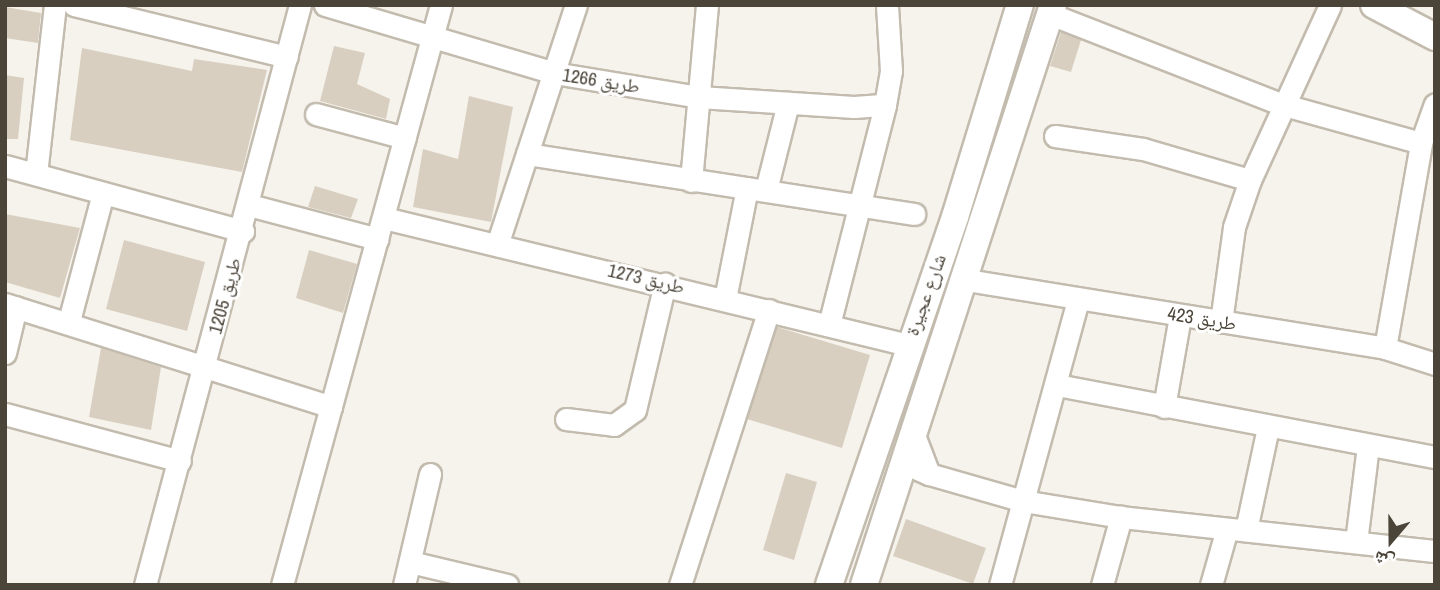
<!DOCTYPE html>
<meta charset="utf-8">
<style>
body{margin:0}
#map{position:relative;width:1440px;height:590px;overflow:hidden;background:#f6f3ec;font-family:"Archivo Narrow","Noto Naskh Arabic",sans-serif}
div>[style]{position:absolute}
.building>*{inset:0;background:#d8cfc1}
.roads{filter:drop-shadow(2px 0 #c2bbae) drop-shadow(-2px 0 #c2bbae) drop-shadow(0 2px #c2bbae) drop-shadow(0 -2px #c2bbae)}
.minor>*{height:21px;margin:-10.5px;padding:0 10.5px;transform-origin:10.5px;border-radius:10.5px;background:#fff}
.tertiary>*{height:26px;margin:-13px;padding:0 13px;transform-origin:13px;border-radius:13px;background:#fff}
span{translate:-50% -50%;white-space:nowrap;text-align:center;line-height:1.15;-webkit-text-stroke:6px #fff;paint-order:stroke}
.street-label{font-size:19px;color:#4b4439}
.frame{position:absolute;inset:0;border:7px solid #4b4439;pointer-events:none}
.north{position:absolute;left:1356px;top:506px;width:70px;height:70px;-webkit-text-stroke:5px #fff;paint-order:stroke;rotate:200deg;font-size:19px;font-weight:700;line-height:28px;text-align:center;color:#4b4439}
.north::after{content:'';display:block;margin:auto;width:24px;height:32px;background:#4b4439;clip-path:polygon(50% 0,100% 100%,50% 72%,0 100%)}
</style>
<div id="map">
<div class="building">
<i style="clip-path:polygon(5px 7px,41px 13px,38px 43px,5px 38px)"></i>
<i style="clip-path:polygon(1061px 32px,1081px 40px,1071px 72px,1050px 66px)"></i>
<i style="clip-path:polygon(334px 46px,365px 53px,357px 84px,390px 99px,386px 119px,320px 101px)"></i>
<i style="clip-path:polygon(82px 48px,192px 71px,194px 59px,267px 70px,242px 172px,70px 140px)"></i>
<i style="clip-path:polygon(5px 75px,24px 78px,18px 139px,5px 139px)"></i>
<i style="clip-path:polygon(469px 96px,513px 107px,491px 222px,413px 207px,423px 149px,458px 159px)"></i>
<i style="clip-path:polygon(315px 186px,358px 199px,351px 218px,308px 207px)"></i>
<i style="clip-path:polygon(5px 214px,80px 228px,60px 298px,5px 282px)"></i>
<i style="clip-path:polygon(124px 240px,205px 262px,187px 331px,106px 309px)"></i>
<i style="clip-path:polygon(309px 250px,357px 264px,343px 313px,296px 298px)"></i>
<i style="clip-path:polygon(777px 327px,870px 355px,842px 448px,747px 419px)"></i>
<i style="clip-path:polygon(101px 348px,161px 367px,151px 430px,89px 417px)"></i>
<i style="clip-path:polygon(786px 473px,817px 482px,794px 560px,763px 550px)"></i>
<i style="clip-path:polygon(906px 519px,986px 548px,973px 584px,893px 556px)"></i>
</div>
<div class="roads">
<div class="minor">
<i style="left:74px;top:5px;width:219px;rotate:13.7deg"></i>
<i style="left:325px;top:5px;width:239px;rotate:16.5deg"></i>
<i style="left:554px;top:73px;width:147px;rotate:9.4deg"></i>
<i style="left:699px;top:97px;width:155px;rotate:3.7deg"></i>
<i style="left:854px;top:107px;width:31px;rotate:-4deg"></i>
<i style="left:1050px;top:14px;width:251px;rotate:21.3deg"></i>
<i style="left:1284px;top:105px;width:142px;rotate:15.5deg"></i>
<i style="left:316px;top:114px;width:92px;rotate:15.1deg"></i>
<i style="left:1055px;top:136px;width:89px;rotate:8.4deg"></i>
<i style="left:1143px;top:149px;width:111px;rotate:16.2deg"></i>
<i style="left:527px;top:154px;width:392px;rotate:8.8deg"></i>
<i style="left:5px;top:166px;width:247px;rotate:15.3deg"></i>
<i style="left:36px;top:174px;width:170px;rotate:-83.6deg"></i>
<i style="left:691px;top:181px;width:177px;rotate:-84.8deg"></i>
<i style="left:766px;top:190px;width:90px;rotate:-75.8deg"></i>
<i style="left:249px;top:205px;width:133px;rotate:14.8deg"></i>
<i style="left:384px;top:218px;width:539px;rotate:13.62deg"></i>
<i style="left:497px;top:245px;width:253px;rotate:-71.8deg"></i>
<i style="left:967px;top:280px;width:423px;rotate:9.2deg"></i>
<i style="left:1385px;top:348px;width:52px;rotate:17.7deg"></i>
<i style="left:725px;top:299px;width:113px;rotate:-78.8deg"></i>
<i style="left:5px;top:304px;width:342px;rotate:17.5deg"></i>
<i style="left:69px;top:321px;width:132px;rotate:-75.1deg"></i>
<i style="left:1221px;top:322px;width:96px;rotate:-82.2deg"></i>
<i style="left:1234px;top:227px;width:50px;rotate:-71.2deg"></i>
<i style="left:1250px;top:180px;width:192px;rotate:-65.4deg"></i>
<i style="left:829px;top:325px;width:227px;rotate:-75.7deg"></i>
<i style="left:885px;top:105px;width:35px;rotate:-80deg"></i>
<i style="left:891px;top:71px;width:66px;rotate:-93.5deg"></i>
<i style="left:1385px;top:348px;width:208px;rotate:-80deg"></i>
<i style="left:1421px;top:143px;width:41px;rotate:-70.3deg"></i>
<i style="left:5px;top:353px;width:47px;rotate:-76.6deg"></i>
<i style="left:1057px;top:385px;width:385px;rotate:10.8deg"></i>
<i style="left:1164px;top:407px;width:92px;rotate:-80deg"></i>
<i style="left:5px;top:414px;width:181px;rotate:15deg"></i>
<i style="left:566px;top:419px;width:48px;rotate:7.1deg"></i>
<i style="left:614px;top:425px;width:26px;rotate:-36deg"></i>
<i style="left:635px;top:410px;width:130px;rotate:-76.7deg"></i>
<i style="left:914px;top:435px;width:42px;rotate:69deg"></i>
<i style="left:929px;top:474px;width:13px;rotate:-157deg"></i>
<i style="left:929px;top:474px;width:98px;rotate:16deg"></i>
<i style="left:1023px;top:501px;width:99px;rotate:9.3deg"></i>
<i style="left:1121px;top:517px;width:316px;rotate:6.2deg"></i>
<i style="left:1246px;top:530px;width:105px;rotate:-77.9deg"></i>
<i style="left:1356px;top:542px;width:97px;rotate:-82.9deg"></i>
<i style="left:410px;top:562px;width:100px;rotate:13.3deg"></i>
<i style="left:145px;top:585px;width:600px;rotate:-75.04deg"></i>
<i style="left:282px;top:585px;width:601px;rotate:-74.67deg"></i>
<i style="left:404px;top:585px;width:114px;rotate:-76.8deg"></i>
<i style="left:680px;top:585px;width:289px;rotate:-72.1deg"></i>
<i style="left:1000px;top:585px;width:295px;rotate:-74.7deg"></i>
<i style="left:1102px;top:585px;width:71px;rotate:-74.4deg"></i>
<i style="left:1211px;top:585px;width:58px;rotate:-74.1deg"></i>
</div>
<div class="tertiary">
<i style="left:1374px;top:5px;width:69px;rotate:27.7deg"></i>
<i style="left:829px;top:585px;width:389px;rotate:-71.1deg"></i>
<i style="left:955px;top:217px;width:222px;rotate:-73deg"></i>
<i style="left:864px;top:585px;width:610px;rotate:-71.95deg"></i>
</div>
</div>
<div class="street-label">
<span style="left:601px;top:81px;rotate:9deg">طريق 1266</span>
<span style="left:646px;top:279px;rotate:13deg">طريق 1273</span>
<span style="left:926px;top:295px;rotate:-70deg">شارع عجيرة</span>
<span style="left:225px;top:296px;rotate:-75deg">طريق 1205</span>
<span style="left:1202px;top:319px;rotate:9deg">طريق 423</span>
</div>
<div class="frame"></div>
<div class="north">ش</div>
</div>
